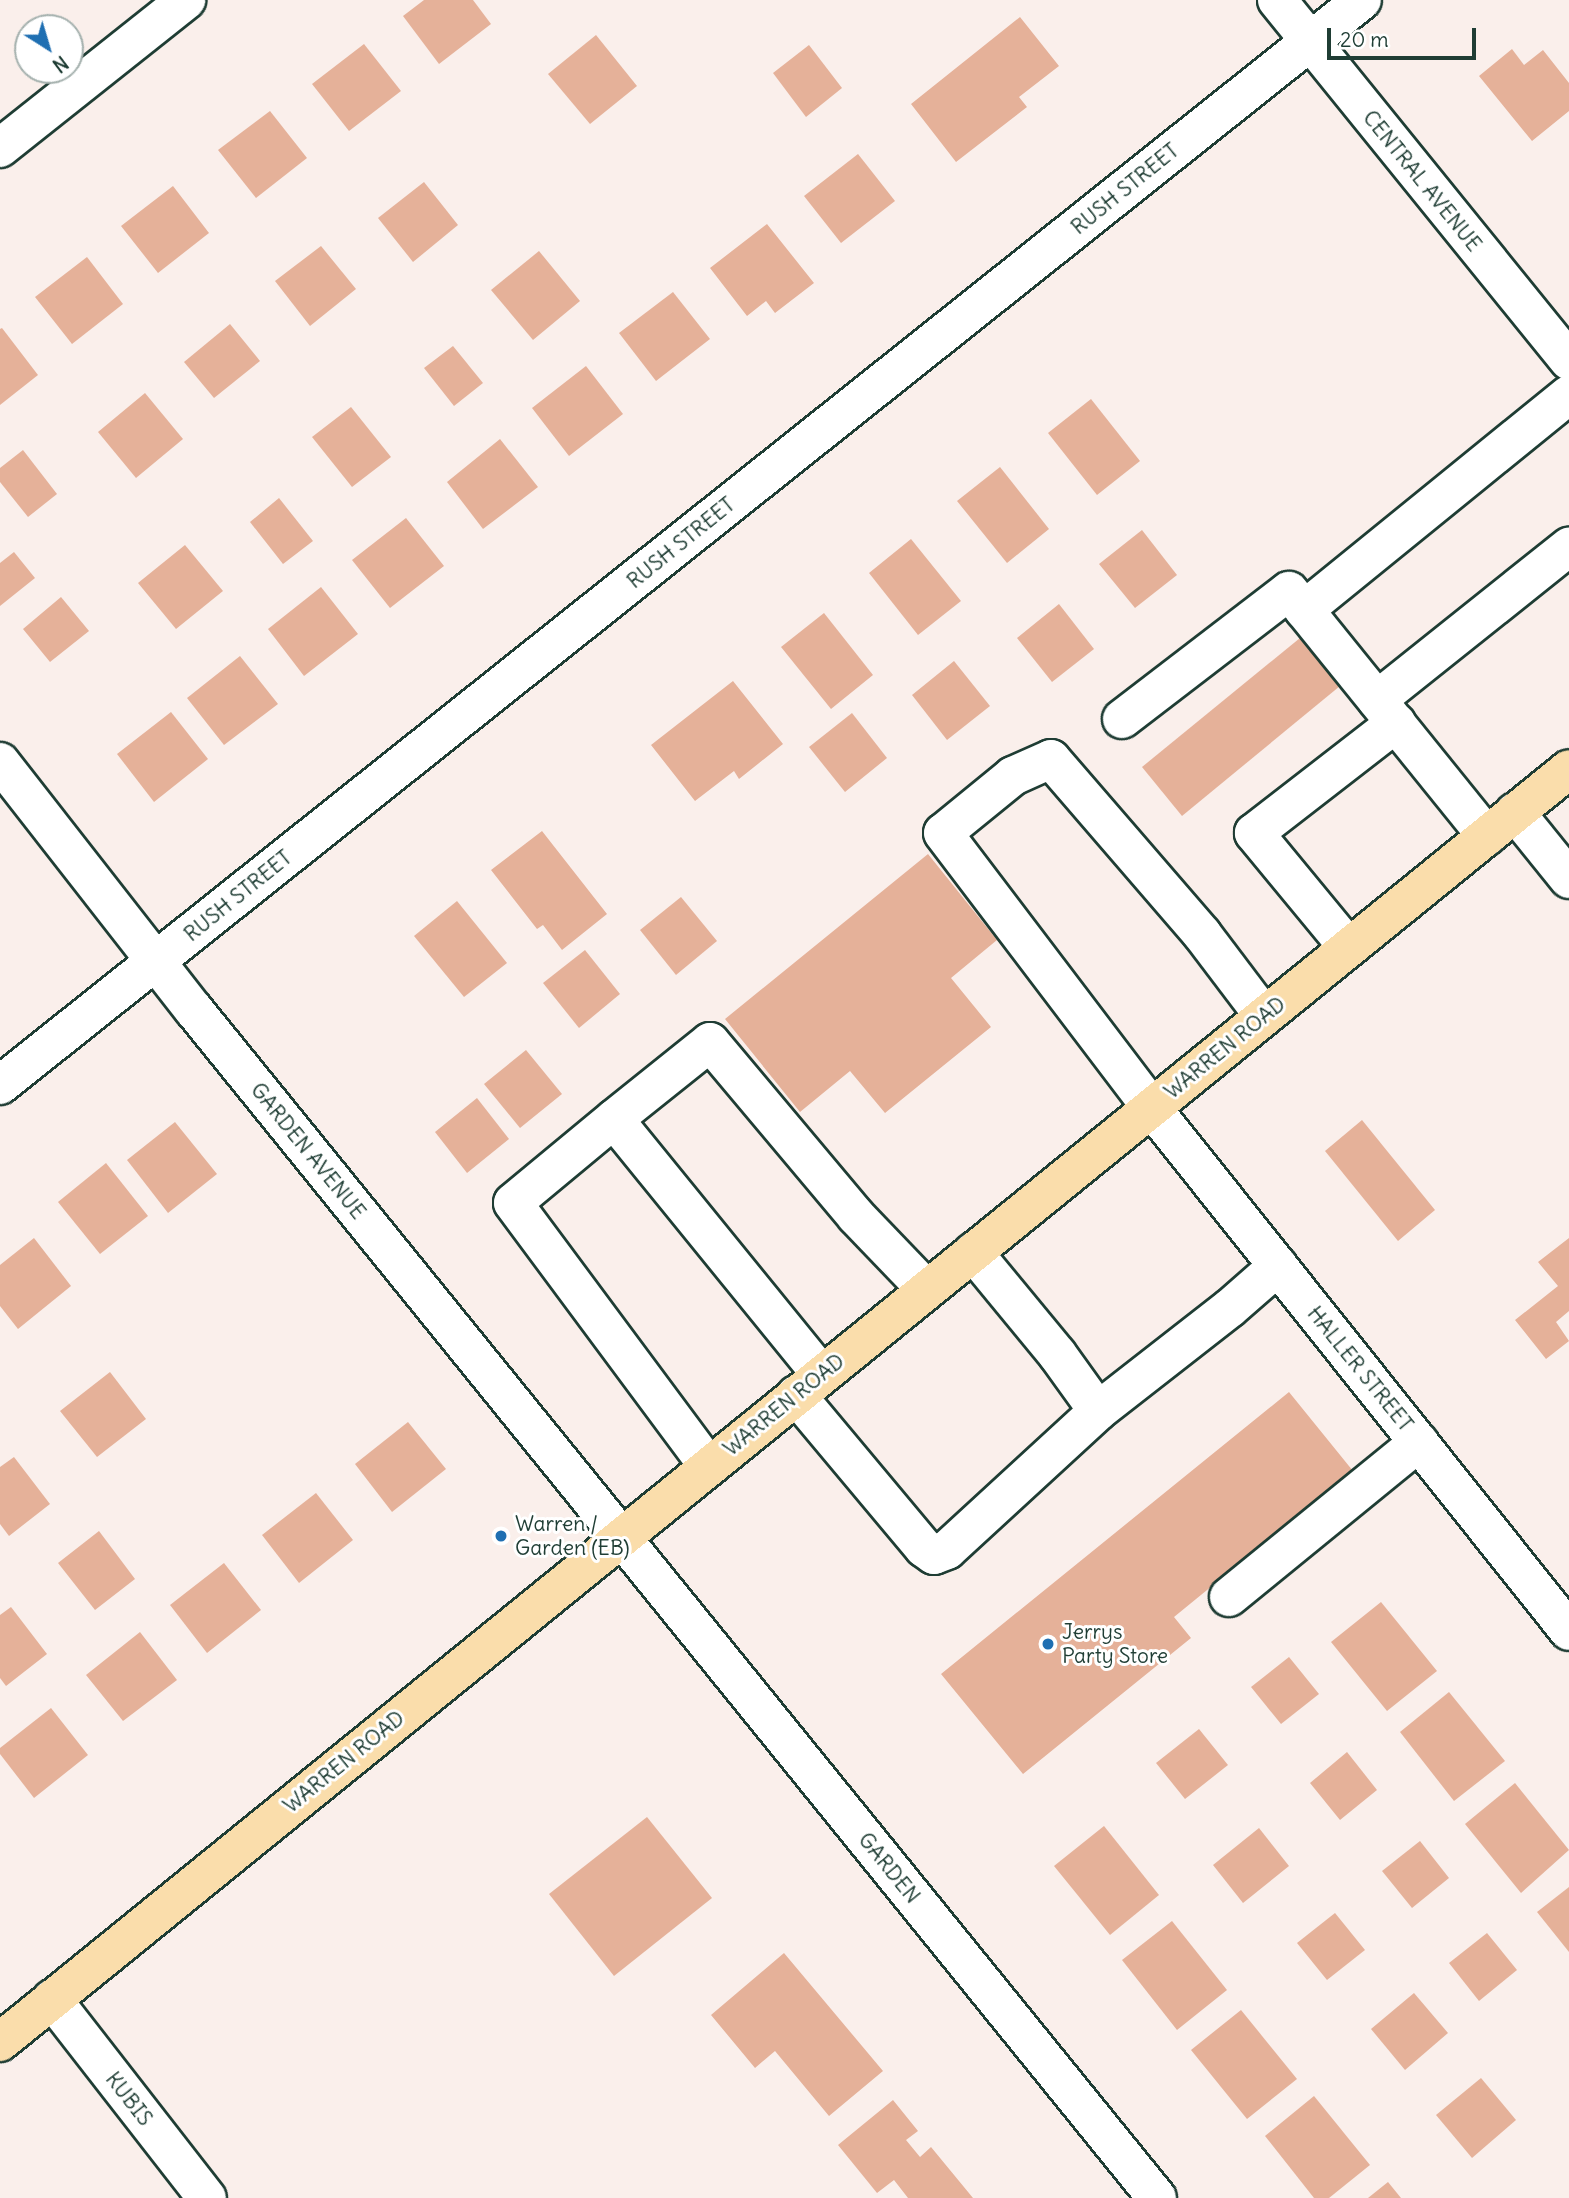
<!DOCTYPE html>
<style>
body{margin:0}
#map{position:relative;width:1569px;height:2198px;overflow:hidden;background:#faefeb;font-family:Delius,sans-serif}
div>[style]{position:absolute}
.building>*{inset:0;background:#e5b199}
.roads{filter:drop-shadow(2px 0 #1f3d34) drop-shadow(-2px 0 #1f3d34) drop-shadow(0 2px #1f3d34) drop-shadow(0 -2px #1f3d34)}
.minor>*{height:38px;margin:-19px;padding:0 19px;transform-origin:19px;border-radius:19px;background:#fff}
.major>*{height:38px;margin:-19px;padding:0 19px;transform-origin:19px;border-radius:19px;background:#faddab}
.dots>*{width:19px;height:19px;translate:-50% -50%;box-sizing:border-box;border:4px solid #fff;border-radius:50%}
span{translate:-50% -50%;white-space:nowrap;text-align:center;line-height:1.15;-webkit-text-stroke:6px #fff;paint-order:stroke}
.street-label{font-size:21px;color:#1f3d34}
.poi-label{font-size:21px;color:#1f3d34}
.left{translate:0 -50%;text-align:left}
.north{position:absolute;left:14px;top:14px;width:70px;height:70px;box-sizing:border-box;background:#fff;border:2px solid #a5b1ae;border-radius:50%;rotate:143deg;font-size:19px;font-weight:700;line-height:28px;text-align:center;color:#1f3d34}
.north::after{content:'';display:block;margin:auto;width:24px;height:32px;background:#1f6fb2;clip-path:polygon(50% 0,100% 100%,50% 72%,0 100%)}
.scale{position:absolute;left:1327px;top:28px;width:149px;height:32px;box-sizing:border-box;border:4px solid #1f3d34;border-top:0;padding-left:9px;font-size:21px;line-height:24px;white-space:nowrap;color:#1f3d34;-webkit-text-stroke:5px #fff;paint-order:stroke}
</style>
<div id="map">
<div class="building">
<i style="clip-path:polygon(424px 0,473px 0,491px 24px,439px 64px,403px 16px)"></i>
<i style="clip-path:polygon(1020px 17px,1059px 66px,1019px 97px,1027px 107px,956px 162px,911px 104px)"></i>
<i style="clip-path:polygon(596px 35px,637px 86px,590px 124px,548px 74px)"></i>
<i style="clip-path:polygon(364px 44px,401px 91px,349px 131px,312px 84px)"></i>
<i style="clip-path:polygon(809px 45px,842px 88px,806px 117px,773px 73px)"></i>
<i style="clip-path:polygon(1512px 49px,1524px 65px,1543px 50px,1569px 83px,1569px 111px,1532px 141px,1479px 76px)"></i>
<i style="clip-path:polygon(270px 111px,307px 158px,256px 198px,218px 150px)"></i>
<i style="clip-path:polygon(858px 154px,895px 201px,841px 243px,804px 196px)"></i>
<i style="clip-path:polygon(424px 182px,458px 225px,413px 262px,378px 218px)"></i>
<i style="clip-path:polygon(173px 186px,209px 233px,158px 273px,121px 226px)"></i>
<i style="clip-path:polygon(767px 224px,814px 283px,775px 313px,766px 301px,747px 316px,710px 268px)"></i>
<i style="clip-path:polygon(321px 246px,356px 289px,310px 326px,275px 281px)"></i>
<i style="clip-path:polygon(539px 251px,580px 301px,533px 340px,491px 290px)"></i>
<i style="clip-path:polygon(87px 257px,123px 304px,72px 344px,35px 297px)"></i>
<i style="clip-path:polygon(673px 292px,710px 339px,656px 381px,619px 333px)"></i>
<i style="clip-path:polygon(230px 324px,260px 361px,214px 398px,184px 362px)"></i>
<i style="clip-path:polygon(2px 328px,38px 375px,0 405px,0 329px)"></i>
<i style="clip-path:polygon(453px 346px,483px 383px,454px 406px,424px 368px)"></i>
<i style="clip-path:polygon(586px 366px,623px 414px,569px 456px,532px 408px)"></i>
<i style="clip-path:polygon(145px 393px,183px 439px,136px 478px,98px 432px)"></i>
<i style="clip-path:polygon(1091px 399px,1140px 461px,1097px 495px,1048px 433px)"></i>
<i style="clip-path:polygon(351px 407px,391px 457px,352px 487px,312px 437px)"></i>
<i style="clip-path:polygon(500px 439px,538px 487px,483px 529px,447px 482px)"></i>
<i style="clip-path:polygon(23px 450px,57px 494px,28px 517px,0 482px,0 468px)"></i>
<i style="clip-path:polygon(1000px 467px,1049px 529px,1007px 563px,957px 501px)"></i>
<i style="clip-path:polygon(279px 498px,313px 541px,283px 564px,250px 522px)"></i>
<i style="clip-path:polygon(406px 518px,444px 566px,390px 608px,352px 560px)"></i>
<i style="clip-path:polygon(1142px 530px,1177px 575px,1135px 608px,1099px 564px)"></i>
<i style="clip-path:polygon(911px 539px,961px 601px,918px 635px,869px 573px)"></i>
<i style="clip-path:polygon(185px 545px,223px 591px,176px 629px,138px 583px)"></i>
<i style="clip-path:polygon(14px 552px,35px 578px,0 606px,0 563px)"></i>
<i style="clip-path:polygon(321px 587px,358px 634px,304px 676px,268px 629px)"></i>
<i style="clip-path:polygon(61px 597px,89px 631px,50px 662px,23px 629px)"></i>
<i style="clip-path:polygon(1059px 604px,1094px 649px,1052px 682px,1017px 638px)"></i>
<i style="clip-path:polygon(824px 613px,873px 675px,831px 709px,781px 647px)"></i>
<i style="clip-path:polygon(1300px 638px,1340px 686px,1182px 816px,1142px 767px)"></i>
<i style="clip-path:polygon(240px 656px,278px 704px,224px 745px,187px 698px)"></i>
<i style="clip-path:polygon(954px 661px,990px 706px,947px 740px,912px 695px)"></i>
<i style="clip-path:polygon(733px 681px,783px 744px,739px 779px,734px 771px,695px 801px,651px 745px)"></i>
<i style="clip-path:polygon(171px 712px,208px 759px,154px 802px,117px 754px)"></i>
<i style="clip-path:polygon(852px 713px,887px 758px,845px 792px,809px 747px)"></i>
<i style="clip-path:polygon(542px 831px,607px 914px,562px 950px,543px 925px,537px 929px,491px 870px)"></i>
<i style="clip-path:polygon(928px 854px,997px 940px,951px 978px,991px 1027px,885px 1113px,850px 1071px,800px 1112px,725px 1019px)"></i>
<i style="clip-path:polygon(681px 897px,717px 941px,676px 975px,640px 930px)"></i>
<i style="clip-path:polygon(457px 901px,507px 963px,464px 997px,414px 936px)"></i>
<i style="clip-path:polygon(585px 950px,620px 994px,579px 1028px,543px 983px)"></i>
<i style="clip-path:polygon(526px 1050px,562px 1094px,520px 1128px,484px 1084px)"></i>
<i style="clip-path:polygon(477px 1098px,509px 1139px,467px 1173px,435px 1132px)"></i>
<i style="clip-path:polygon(1362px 1120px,1435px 1210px,1398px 1241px,1325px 1151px)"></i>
<i style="clip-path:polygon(175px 1122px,217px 1174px,168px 1213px,127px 1160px)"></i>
<i style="clip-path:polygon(106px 1163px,148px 1216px,100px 1254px,58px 1202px)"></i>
<i style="clip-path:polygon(34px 1238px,71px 1286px,18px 1329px,0 1306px,0 1265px)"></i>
<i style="clip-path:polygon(1569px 1238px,1569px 1311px,1556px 1322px,1569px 1341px,1546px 1359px,1515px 1320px,1558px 1286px,1538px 1262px)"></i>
<i style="clip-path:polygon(110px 1372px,146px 1419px,97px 1457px,60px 1411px)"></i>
<i style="clip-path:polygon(1289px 1392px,1353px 1471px,1174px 1617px,1191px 1638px,1023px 1774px,941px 1674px)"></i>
<i style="clip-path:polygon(408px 1422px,446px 1469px,392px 1512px,355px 1464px)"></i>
<i style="clip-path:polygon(14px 1457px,50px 1504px,9px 1536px,0 1524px,0 1467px)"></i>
<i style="clip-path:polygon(316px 1493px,353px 1540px,299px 1583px,262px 1535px)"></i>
<i style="clip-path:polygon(99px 1531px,135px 1579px,95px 1610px,58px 1563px)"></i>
<i style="clip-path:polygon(224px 1563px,261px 1610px,207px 1653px,170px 1605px)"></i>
<i style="clip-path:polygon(1381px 1602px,1437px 1671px,1387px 1711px,1331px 1642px)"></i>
<i style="clip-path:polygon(11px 1607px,47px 1654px,6px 1686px,0 1678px,0 1615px)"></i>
<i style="clip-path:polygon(140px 1632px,177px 1680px,123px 1721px,86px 1675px)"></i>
<i style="clip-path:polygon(1289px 1657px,1319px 1694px,1281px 1724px,1251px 1687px)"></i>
<i style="clip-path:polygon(1449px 1692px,1505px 1761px,1454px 1801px,1400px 1732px)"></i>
<i style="clip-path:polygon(51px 1708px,88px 1755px,34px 1798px,0 1754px,0 1748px)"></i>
<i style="clip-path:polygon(1199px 1729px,1228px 1765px,1185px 1799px,1156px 1763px)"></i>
<i style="clip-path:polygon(1347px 1752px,1377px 1790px,1340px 1820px,1310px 1783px)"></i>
<i style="clip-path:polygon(1515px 1783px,1569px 1850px,1521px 1893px,1465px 1824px)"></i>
<i style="clip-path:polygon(647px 1817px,712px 1898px,614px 1976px,549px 1894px)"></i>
<i style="clip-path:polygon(1104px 1826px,1159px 1895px,1110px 1935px,1054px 1866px)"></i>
<i style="clip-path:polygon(1259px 1828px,1289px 1866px,1243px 1903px,1213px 1865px)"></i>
<i style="clip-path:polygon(1420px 1841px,1449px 1878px,1412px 1908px,1382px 1871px)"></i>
<i style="clip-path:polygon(1569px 1887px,1569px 1952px,1537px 1912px)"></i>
<i style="clip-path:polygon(1335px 1913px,1365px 1950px,1327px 1980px,1297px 1943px)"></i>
<i style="clip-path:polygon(1172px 1921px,1227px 1990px,1177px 2030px,1122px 1960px)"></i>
<i style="clip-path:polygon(1487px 1933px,1517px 1970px,1479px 2001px,1449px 1963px)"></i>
<i style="clip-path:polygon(784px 1953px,883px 2071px,829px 2116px,775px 2051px,755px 2068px,711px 2015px)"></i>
<i style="clip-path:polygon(1414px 1993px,1448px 2033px,1405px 2070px,1371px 2029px)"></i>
<i style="clip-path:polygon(1241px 2010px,1297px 2079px,1247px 2119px,1191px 2050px)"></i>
<i style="clip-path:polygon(1481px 2078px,1516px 2120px,1472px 2158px,1436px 2115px)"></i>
<i style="clip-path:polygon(1314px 2096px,1370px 2165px,1329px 2198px,1314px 2198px,1265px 2136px)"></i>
<i style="clip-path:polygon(893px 2100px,918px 2131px,906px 2140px,920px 2157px,931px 2147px,973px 2198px,908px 2198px,894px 2180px,877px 2193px,838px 2145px)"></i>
<i style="clip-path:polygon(1388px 2182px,1401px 2198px,1368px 2198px)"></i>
</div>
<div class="roads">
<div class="minor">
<i style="left:1277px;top:0;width:464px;rotate:51deg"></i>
<i style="left:0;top:148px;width:238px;rotate:-38.5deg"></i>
<i style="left:1304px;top:610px;width:341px;rotate:-39.1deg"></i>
<i style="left:1377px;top:700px;width:246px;rotate:-38.6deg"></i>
<i style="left:1122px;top:719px;width:210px;rotate:-37.5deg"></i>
<i style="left:1289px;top:591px;width:315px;rotate:51.1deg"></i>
<i style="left:0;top:762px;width:315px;rotate:52deg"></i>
<i style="left:194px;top:1010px;width:1529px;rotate:50.97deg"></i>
<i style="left:1515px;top:812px;width:86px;rotate:51.1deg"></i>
<i style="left:1348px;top:947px;width:148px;rotate:-129.5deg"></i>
<i style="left:1254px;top:833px;width:180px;rotate:-37.8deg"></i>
<i style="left:1264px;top:1016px;width:103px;rotate:-127.1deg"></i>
<i style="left:1202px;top:934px;width:231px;rotate:-130.8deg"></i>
<i style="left:1051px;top:759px;width:42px;rotate:155.9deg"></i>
<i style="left:1013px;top:776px;width:90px;rotate:140.8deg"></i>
<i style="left:943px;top:833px;width:344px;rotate:52.8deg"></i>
<i style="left:1151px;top:1107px;width:670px;rotate:51.42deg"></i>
<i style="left:0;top:1085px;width:1741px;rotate:-38.54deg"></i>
<i style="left:614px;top:1119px;width:131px;rotate:140.3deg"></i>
<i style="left:513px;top:1203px;width:327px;rotate:53.4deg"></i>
<i style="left:821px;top:1374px;width:328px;rotate:-129.1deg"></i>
<i style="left:614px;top:1119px;width:123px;rotate:-38.7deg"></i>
<i style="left:710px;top:1042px;width:227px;rotate:50deg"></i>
<i style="left:856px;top:1216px;width:101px;rotate:46.2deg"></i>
<i style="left:796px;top:1395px;width:199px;rotate:50.1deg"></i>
<i style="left:924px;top:1548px;width:12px;rotate:35deg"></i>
<i style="left:934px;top:1555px;width:14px;rotate:-21deg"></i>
<i style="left:947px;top:1550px;width:205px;rotate:-42.6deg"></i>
<i style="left:1098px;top:1411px;width:70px;rotate:-125.7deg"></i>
<i style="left:1057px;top:1354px;width:132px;rotate:-129.5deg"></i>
<i style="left:1098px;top:1411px;width:167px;rotate:-38deg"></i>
<i style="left:1230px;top:1308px;width:64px;rotate:-41.2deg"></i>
<i style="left:1229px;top:1597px;width:245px;rotate:-39.2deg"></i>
<i style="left:52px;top:1999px;width:252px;rotate:52.1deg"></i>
</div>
<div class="major">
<i style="left:0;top:2042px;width:2020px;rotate:-39.05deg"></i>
</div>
</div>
<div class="dots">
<i style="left:501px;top:1536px;background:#1f6fb2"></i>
<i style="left:1048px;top:1644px;background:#1f6fb2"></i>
</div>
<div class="street-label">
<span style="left:1422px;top:181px;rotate:51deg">CENTRAL AVENUE</span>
<span style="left:1125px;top:189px;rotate:-39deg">RUSH STREET</span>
<span style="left:681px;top:543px;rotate:-39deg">RUSH STREET</span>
<span style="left:238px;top:896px;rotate:-39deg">RUSH STREET</span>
<span style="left:1225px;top:1048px;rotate:-39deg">WARREN ROAD</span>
<span style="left:308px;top:1151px;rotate:51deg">GARDEN AVENUE</span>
<span style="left:1360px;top:1369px;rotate:51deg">HALLER STREET</span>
<span style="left:784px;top:1405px;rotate:-39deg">WARREN ROAD</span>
<span style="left:344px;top:1762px;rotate:-39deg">WARREN ROAD</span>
<span style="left:889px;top:1868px;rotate:51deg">GARDEN</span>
<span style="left:129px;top:2099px;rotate:52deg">KUBIS</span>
</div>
<div class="poi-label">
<span class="left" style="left:515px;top:1536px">Warren /<br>Garden (EB)</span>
<span class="left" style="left:1062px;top:1644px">Jerrys<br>Party Store</span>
</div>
<div class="north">N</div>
<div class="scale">20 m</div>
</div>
